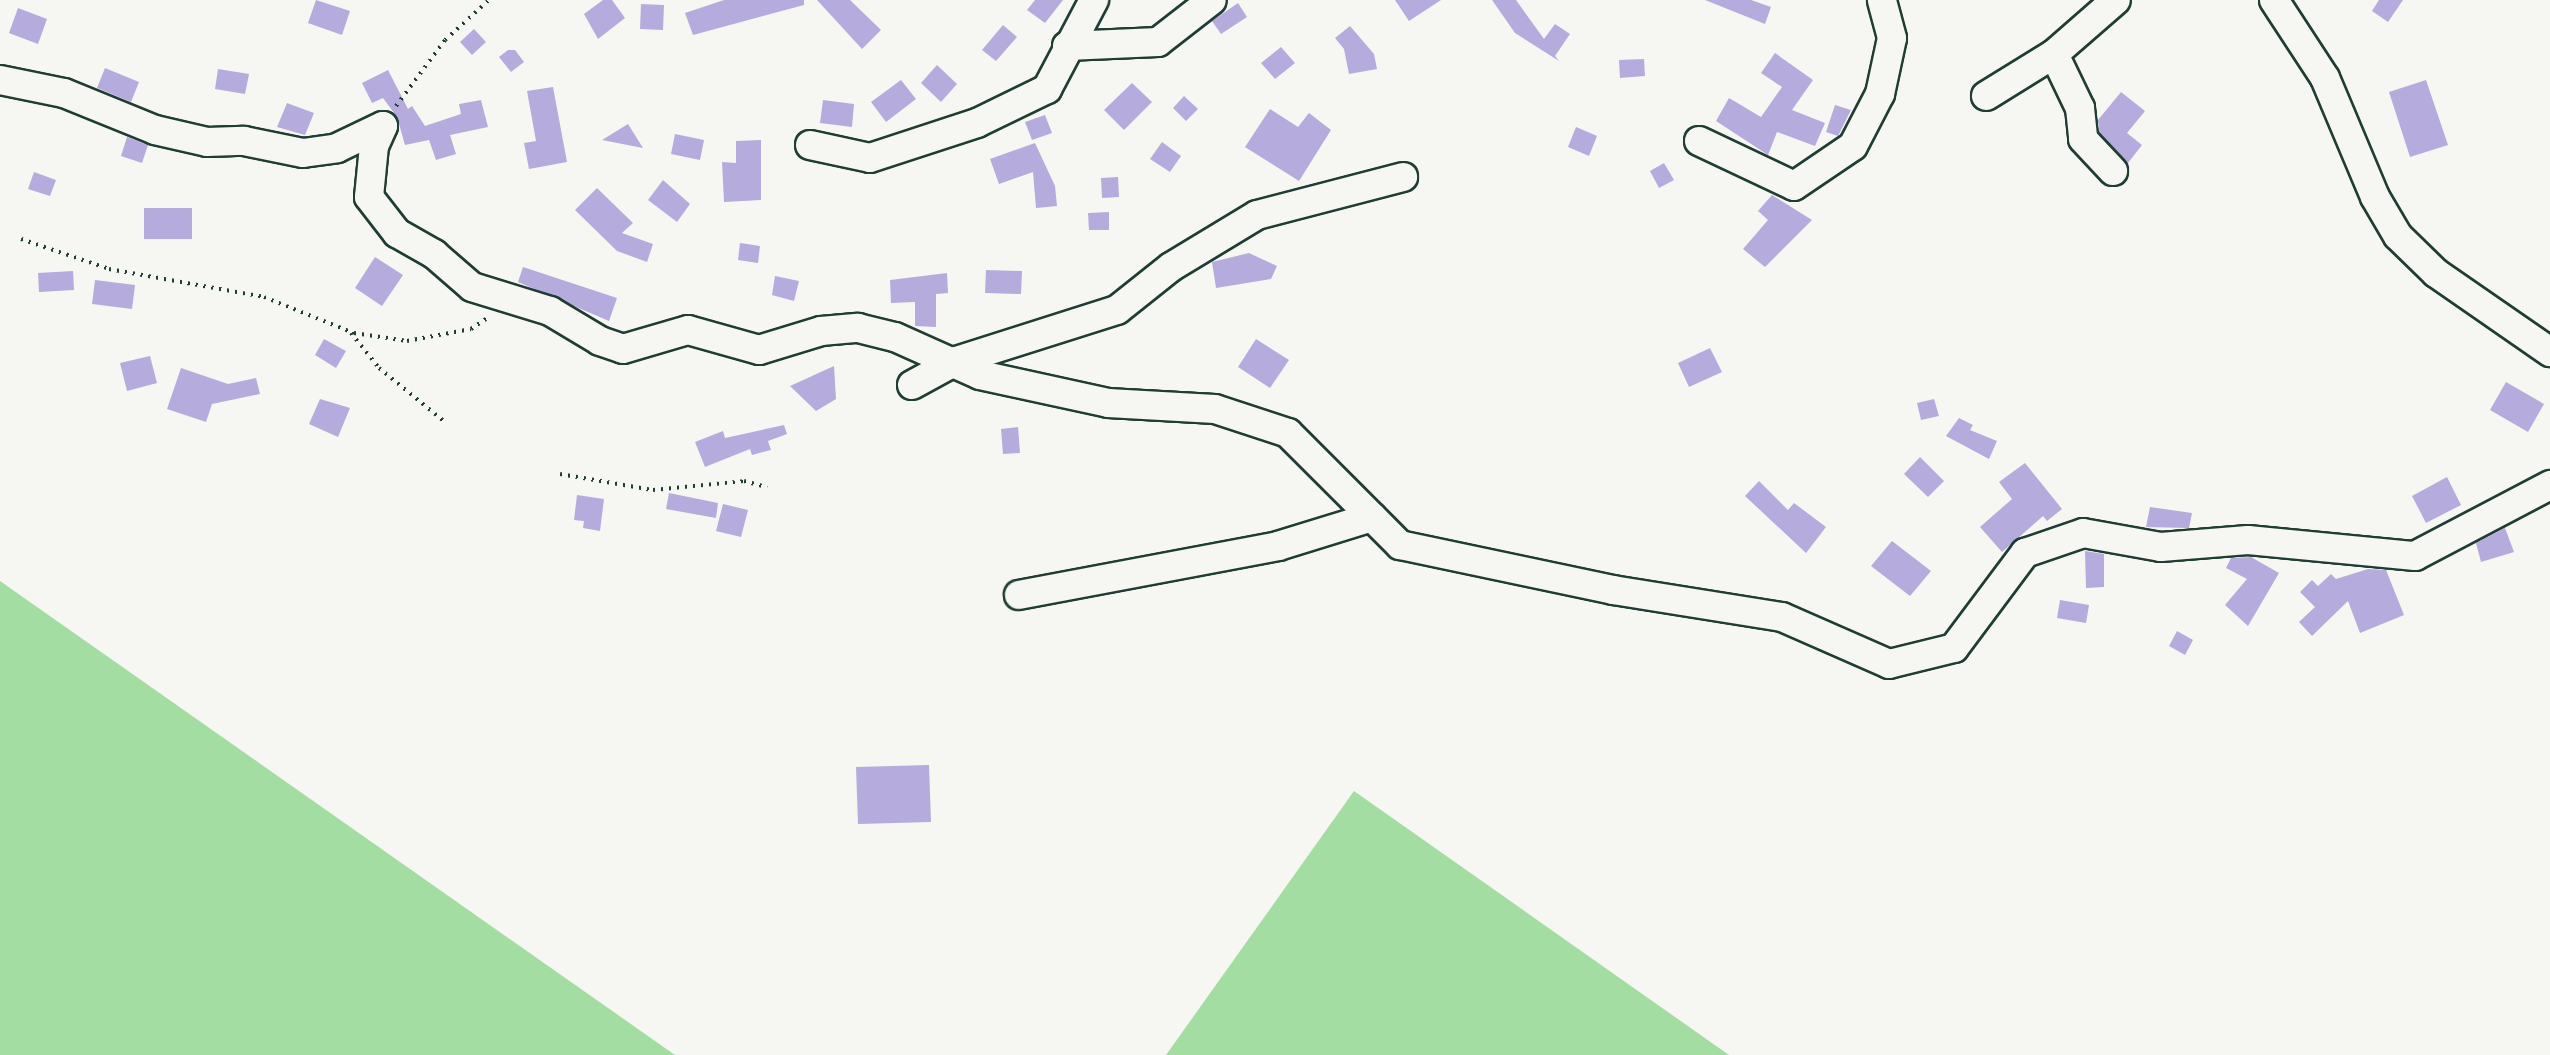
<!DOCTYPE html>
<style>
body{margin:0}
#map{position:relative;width:2550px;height:1055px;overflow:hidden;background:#f6f6f2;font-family:Itim,sans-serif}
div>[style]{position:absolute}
.green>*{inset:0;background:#a4dda1}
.building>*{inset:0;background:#b5acdd}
.path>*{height:4px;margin-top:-2px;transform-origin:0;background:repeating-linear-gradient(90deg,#1f3d34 0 2px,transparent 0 8px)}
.roads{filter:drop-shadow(2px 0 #1f3d34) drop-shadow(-2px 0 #1f3d34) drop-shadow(0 2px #1f3d34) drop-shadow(0 -2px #1f3d34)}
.minor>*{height:28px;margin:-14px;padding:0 14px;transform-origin:14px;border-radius:14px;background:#f6f6f2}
span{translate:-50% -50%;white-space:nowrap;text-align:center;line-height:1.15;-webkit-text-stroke:8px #f6f6f2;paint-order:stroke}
</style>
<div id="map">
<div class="green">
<i style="clip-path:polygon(0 581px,675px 1055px,0 1055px)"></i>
<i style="clip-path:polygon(1354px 791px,1729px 1055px,1166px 1055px)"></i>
</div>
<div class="building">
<i style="clip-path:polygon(316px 0,350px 11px,342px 35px,308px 23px)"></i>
<i style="clip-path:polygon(603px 0,612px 0,625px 18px,598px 39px,584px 14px)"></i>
<i style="clip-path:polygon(724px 0,804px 0,804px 5px,693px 35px,685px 13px)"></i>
<i style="clip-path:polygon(817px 0,850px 0,881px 30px,862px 49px)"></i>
<i style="clip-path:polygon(1035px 0,1063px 0,1045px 23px,1027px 10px)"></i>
<i style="clip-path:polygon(1395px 0,1441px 0,1409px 21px)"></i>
<i style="clip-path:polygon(1492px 0,1516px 0,1544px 39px,1555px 24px,1570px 34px,1555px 56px,1559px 61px,1515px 33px)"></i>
<i style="clip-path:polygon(1705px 0,1751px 0,1771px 7px,1765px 24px)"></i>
<i style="clip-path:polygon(2379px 0,2403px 0,2388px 22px,2372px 11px)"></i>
<i style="clip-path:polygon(1238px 3px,1247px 17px,1221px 34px,1212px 21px)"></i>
<i style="clip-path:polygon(641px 4px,664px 5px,663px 30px,640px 29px)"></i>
<i style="clip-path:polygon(18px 8px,47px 19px,38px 44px,9px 33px)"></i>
<i style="clip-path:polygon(1003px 25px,1017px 37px,996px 61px,982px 50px)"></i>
<i style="clip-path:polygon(1350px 26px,1374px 54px,1377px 69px,1349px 74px,1344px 49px,1335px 38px)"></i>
<i style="clip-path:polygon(474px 29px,486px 42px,472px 55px,460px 42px)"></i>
<i style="clip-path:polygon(1281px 47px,1295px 63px,1275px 79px,1261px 63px)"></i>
<i style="clip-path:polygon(508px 50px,515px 50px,524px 62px,511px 72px,499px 57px)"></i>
<i style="clip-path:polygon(1775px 53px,1813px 80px,1792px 110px,1825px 123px,1815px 146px,1777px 132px,1768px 155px,1716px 121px,1729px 98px,1761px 117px,1782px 87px,1761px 73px)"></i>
<i style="clip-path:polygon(1644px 59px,1645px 76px,1620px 78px,1619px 60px)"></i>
<i style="clip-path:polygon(937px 65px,957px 84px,941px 102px,921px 83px)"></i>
<i style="clip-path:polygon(105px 68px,139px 82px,131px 102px,97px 88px)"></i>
<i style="clip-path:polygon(218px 69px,249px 74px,245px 94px,215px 89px)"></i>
<i style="clip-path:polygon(388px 70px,408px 109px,412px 106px,425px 126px,461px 114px,459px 104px,481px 100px,488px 127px,450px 135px,456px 154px,436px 160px,429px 140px,405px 145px,397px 117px,383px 98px,372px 103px,362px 83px)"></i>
<i style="clip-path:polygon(901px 80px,916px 99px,886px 122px,871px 102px)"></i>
<i style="clip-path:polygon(2426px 80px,2448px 145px,2410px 157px,2389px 92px)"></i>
<i style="clip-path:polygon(1132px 83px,1152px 102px,1124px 130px,1104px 110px)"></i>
<i style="clip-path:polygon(553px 87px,567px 162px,529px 169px,524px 143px,536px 141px,527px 91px)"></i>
<i style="clip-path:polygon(2121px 92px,2145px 111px,2127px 133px,2142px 145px,2128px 163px,2099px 132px,2098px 120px)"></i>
<i style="clip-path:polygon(1184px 96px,1198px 109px,1186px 121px,1173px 108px)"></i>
<i style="clip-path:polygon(823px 100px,854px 104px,852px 127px,820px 123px)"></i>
<i style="clip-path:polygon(287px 103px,314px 113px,305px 135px,277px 127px)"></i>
<i style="clip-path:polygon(1835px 105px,1851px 110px,1838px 136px,1826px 132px)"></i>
<i style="clip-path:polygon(1270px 109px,1298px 127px,1309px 113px,1331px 130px,1299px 181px,1245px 147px)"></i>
<i style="clip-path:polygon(1045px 115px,1052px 133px,1032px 140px,1025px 122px)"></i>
<i style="clip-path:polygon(628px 124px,643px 148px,602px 140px)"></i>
<i style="clip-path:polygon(1576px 127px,1597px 136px,1589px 156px,1568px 147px)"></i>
<i style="clip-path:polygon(675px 134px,704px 140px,700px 160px,671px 154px)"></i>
<i style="clip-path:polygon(127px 137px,148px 145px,142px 163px,121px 156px)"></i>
<i style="clip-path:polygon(761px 140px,761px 200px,724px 202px,722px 162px,736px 163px,736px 141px)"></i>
<i style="clip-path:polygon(1162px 142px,1181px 156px,1170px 172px,1150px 159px)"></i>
<i style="clip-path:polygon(1035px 143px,1055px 186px,1057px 206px,1036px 208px,1033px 172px,999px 184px,990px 159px)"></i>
<i style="clip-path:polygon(1664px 163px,1674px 180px,1659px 188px,1650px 171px)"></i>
<i style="clip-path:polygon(34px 172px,56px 180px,50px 196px,28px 189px)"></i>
<i style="clip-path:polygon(1118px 177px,1119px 197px,1102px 198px,1101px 178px)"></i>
<i style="clip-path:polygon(663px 180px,690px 204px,677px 222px,648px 200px)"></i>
<i style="clip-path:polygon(597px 188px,633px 223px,622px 233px,653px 244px,647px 262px,617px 251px,575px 210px)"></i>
<i style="clip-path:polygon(1772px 195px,1812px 220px,1765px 267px,1743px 249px,1768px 220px,1758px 211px)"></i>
<i style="clip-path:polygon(144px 208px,192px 208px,192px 239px,144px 239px)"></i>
<i style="clip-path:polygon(1109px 212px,1109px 230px,1089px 230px,1088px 213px)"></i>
<i style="clip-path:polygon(740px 243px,760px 246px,758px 263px,738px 260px)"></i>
<i style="clip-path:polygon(1249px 253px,1277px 266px,1271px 279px,1216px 288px,1212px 262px)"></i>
<i style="clip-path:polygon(375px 257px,403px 275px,382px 306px,355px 288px)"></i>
<i style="clip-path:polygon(523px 267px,617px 298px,609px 321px,518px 282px)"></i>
<i style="clip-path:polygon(986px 270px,1022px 271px,1021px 294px,985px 293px)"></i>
<i style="clip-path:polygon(73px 271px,74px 290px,39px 292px,38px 273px)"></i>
<i style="clip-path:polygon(947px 273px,948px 293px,936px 294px,936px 327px,915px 326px,915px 302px,891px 303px,890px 280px)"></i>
<i style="clip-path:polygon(775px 276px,799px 281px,794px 301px,772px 295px)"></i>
<i style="clip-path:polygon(95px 280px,135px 285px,132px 309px,92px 304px)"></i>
<i style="clip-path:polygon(324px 339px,346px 351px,336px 368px,315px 355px)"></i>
<i style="clip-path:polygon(1256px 339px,1289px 360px,1270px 388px,1238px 367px)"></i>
<i style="clip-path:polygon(1710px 348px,1722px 372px,1689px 387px,1678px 363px)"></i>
<i style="clip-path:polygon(150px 356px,157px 383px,127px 391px,120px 363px)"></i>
<i style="clip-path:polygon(834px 366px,836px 399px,816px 411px,790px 386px)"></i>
<i style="clip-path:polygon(181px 368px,228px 384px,256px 378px,260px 394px,212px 404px,206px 422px,167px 409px)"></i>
<i style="clip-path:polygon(2506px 382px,2544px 404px,2528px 432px,2490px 410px)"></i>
<i style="clip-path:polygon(320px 399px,350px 408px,338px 437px,309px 424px)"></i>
<i style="clip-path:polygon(1934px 399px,1939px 416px,1921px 420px,1917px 403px)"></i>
<i style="clip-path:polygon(1959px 418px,1973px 425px,1970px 430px,1997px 441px,1989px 459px,1946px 436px)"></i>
<i style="clip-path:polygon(784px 425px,787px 434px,768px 441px,771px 450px,752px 455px,750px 449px,705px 467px,695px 442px,723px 431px,725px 438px)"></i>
<i style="clip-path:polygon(1018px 427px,1020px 453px,1003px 454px,1001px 429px)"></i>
<i style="clip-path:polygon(1920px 457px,1944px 481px,1928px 497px,1904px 474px)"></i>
<i style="clip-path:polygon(2025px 463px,2062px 509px,2047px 521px,2043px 516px,2002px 552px,1980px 527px,2012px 499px,1999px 482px)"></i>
<i style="clip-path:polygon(2447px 477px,2461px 505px,2426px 523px,2412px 496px)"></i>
<i style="clip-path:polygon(1759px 481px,1788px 510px,1794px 503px,1826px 527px,1806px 553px,1745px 496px)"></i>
<i style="clip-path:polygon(669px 493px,718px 503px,716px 518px,666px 509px)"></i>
<i style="clip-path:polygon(577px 495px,604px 499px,600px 531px,583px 528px,584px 521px,574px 520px)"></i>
<i style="clip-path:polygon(723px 504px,748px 510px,741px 537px,716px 531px)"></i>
<i style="clip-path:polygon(2150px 507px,2192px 513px,2189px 528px,2146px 527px)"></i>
<i style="clip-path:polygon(2505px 528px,2514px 552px,2481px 562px,2476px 543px)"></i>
<i style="clip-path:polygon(1892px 541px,1931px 571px,1910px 596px,1871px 566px)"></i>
<i style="clip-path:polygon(2085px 551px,2104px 554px,2104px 587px,2086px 588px)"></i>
<i style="clip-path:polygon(2251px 557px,2279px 573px,2248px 626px,2225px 605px,2247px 579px,2226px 568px,2231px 558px)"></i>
<i style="clip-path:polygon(2368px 569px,2386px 570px,2404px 615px,2360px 633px,2348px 601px,2312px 636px,2299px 622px,2315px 607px,2300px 592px,2312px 580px,2318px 586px,2331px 574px,2336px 579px)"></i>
<i style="clip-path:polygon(2060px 600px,2089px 605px,2086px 623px,2057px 618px)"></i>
<i style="clip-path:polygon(2177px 631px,2193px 640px,2185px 655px,2169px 646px)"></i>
<i style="clip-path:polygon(929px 765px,931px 822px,858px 824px,856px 767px)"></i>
</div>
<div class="path">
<i style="left:396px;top:106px;width:82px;rotate:-53.4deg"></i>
<i style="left:445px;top:40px;width:59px;rotate:-42.3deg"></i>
<i style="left:21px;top:239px;width:93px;rotate:18.8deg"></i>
<i style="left:109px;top:269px;width:158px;rotate:10.2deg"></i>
<i style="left:264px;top:297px;width:97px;rotate:21.8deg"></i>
<i style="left:354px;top:333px;width:54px;rotate:8.6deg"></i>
<i style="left:407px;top:341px;width:65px;rotate:-10.6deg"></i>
<i style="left:471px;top:329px;width:22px;rotate:-34deg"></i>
<i style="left:351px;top:333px;width:45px;rotate:51.3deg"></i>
<i style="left:379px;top:368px;width:85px;rotate:39.3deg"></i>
<i style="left:560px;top:474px;width:94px;rotate:9.8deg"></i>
<i style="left:653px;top:490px;width:91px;rotate:-5.6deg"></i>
<i style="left:744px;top:481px;width:24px;rotate:15deg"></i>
</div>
<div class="roads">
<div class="minor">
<i style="left:2274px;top:0;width:93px;rotate:56.8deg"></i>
<i style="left:2325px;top:78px;width:129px;rotate:67.2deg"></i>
<i style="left:2375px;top:197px;width:45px;rotate:59.5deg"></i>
<i style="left:2398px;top:236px;width:53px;rotate:44.2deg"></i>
<i style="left:2436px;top:273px;width:139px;rotate:34.7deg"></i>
<i style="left:1067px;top:46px;width:91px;rotate:-2.5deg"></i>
<i style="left:1158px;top:42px;width:68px;rotate:-37.9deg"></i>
<i style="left:2054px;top:54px;width:60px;rotate:64.3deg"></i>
<i style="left:2080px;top:108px;width:31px;rotate:84deg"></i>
<i style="left:2083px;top:139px;width:44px;rotate:46.8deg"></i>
<i style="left:0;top:80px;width:65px;rotate:11.5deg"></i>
<i style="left:64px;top:93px;width:98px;rotate:22.1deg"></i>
<i style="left:155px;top:130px;width:53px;rotate:13deg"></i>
<i style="left:207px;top:142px;width:37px;rotate:-2deg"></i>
<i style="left:244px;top:141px;width:60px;rotate:11.5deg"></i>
<i style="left:303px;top:153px;width:34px;rotate:-8deg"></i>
<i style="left:337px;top:148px;width:51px;rotate:-25.6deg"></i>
<i style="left:1986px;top:96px;width:80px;rotate:-31.7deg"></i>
<i style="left:2054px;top:54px;width:82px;rotate:-41.1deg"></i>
<i style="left:383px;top:126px;width:22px;rotate:114deg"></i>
<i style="left:374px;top:146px;width:51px;rotate:95.6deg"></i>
<i style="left:369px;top:197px;width:46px;rotate:52.1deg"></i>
<i style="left:397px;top:233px;width:43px;rotate:29.6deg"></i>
<i style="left:434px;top:254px;width:50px;rotate:41deg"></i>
<i style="left:472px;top:287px;width:82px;rotate:17.1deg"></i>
<i style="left:550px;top:311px;width:58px;rotate:31deg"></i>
<i style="left:600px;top:341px;width:24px;rotate:19deg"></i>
<i style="left:623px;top:349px;width:68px;rotate:-16.3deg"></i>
<i style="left:688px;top:330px;width:74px;rotate:15.7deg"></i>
<i style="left:759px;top:350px;width:65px;rotate:-17deg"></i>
<i style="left:821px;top:331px;width:37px;rotate:-5deg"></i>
<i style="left:858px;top:328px;width:38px;rotate:14deg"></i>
<i style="left:895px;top:337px;width:93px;rotate:24.1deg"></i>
<i style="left:980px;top:375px;width:131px;rotate:12.3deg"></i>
<i style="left:1108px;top:403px;width:107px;rotate:3.2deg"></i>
<i style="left:1215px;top:409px;width:77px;rotate:18.2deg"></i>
<i style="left:1288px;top:433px;width:119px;rotate:45deg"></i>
<i style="left:1699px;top:141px;width:105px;rotate:25.3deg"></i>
<i style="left:1794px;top:186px;width:71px;rotate:-34.1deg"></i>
<i style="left:1853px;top:146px;width:59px;rotate:-62.6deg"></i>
<i style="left:1880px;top:94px;width:57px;rotate:-77.9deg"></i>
<i style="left:1892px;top:38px;width:39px;rotate:-105deg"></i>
<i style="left:810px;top:145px;width:61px;rotate:12.2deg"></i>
<i style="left:870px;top:158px;width:113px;rotate:-18.1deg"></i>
<i style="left:977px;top:123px;width:78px;rotate:-25.9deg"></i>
<i style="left:1047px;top:89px;width:101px;rotate:-62.2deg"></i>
<i style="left:912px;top:385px;width:50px;rotate:-28.6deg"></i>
<i style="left:956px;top:361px;width:169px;rotate:-17.6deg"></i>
<i style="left:1117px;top:310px;width:69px;rotate:-38.5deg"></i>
<i style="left:1171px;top:267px;width:100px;rotate:-31.2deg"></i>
<i style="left:1257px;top:215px;width:151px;rotate:-14.6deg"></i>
<i style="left:1019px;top:595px;width:264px;rotate:-10.7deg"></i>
<i style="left:1278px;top:546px;width:98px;rotate:-17.1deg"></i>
<i style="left:1372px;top:517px;width:40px;rotate:45deg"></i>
<i style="left:1400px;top:545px;width:218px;rotate:11.9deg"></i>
<i style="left:1613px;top:590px;width:171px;rotate:9.1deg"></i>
<i style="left:1782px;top:617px;width:117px;rotate:23.7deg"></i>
<i style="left:1889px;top:664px;width:67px;rotate:-13.8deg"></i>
<i style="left:1954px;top:648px;width:119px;rotate:-53.2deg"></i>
<i style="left:2025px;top:553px;width:61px;rotate:-19deg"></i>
<i style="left:2083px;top:533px;width:79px;rotate:10.2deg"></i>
<i style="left:2161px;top:547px;width:87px;rotate:-4.6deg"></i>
<i style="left:2248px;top:540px;width:168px;rotate:5.5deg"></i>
<i style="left:2415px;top:556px;width:153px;rotate:-27.7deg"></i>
</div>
</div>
</div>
